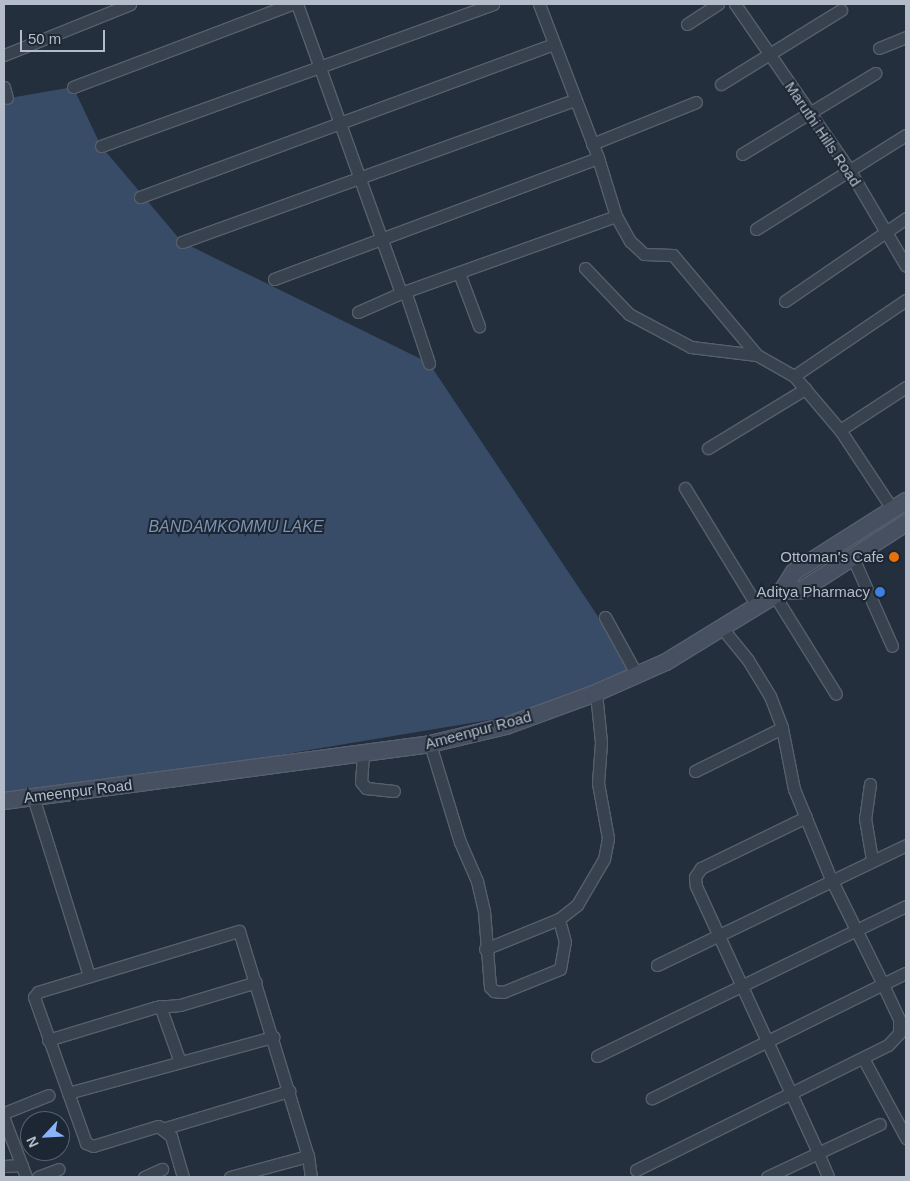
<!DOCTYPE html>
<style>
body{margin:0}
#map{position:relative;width:910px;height:1181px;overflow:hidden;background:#242f3e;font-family:Arial,sans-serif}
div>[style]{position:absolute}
.water>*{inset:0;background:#394c67}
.roads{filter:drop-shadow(1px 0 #565f6c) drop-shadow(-1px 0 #565f6c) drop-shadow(0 1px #565f6c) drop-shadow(0 -1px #565f6c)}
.street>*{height:11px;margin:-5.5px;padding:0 5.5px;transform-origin:5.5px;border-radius:5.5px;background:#38414e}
.secondary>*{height:16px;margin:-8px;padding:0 8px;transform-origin:8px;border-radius:8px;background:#465061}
.dots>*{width:14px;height:14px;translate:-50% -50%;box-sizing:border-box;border:2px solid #1d2633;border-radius:50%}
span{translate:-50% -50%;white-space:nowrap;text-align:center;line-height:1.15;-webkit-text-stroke:4px #1d2633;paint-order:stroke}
.street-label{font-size:15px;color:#b4bcc9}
.poi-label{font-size:15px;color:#b4bcc9}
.right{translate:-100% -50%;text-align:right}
.water-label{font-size:16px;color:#7c92b1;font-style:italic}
.frame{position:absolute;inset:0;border:5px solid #b4bcc9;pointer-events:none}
.north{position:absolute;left:20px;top:1111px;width:50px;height:50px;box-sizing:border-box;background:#1d2633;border:1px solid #59626f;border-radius:50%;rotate:245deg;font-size:14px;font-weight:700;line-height:20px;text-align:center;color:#b4bcc9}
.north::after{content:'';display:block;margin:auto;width:18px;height:22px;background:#8ab4f8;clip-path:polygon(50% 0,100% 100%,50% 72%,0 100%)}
.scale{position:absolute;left:20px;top:30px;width:85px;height:22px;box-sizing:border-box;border:2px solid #b4bcc9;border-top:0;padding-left:6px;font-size:15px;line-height:18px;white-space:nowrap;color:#b4bcc9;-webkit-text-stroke:4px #1d2633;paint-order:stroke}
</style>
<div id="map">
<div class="water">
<i style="clip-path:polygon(73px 87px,101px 146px,182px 242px,429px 363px,637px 675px,549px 710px,4px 801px,4px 99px)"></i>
</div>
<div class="roads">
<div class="street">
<i style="left:297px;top:4px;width:307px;rotate:70.2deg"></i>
<i style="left:401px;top:293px;width:228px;rotate:-19.7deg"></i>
<i style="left:539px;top:4px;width:165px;rotate:69deg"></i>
<i style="left:598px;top:158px;width:61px;rotate:72.8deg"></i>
<i style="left:616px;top:216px;width:29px;rotate:61deg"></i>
<i style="left:630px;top:241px;width:19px;rotate:43deg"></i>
<i style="left:644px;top:254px;width:29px;rotate:2deg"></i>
<i style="left:673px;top:255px;width:131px;rotate:50deg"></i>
<i style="left:757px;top:355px;width:43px;rotate:29.6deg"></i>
<i style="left:794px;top:376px;width:71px;rotate:49.6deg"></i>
<i style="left:840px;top:430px;width:96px;rotate:56.5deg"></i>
<i style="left:735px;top:4px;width:203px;rotate:55.4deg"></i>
<i style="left:850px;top:171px;width:110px;rotate:59.5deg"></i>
<i style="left:687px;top:24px;width:37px;rotate:-33deg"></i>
<i style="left:879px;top:48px;width:29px;rotate:-22deg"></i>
<i style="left:4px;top:55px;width:136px;rotate:-22deg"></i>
<i style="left:721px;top:84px;width:141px;rotate:-31.7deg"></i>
<i style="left:4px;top:87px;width:11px;rotate:75deg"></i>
<i style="left:73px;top:87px;width:233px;rotate:-20.8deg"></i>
<i style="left:592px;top:144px;width:112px;rotate:-22deg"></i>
<i style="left:101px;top:146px;width:417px;rotate:-19.9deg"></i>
<i style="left:742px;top:154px;width:156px;rotate:-31.3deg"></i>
<i style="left:140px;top:197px;width:440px;rotate:-20.3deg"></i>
<i style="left:756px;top:229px;width:177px;rotate:-32.1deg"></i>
<i style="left:182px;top:242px;width:418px;rotate:-19.9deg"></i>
<i style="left:585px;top:268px;width:64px;rotate:46.3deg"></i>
<i style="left:629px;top:314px;width:70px;rotate:28deg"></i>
<i style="left:691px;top:347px;width:66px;rotate:6.9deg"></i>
<i style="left:459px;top:273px;width:57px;rotate:69.3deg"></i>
<i style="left:274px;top:279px;width:346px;rotate:-20.5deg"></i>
<i style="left:406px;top:294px;width:73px;rotate:71.6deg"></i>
<i style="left:785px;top:301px;width:147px;rotate:-34.4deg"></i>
<i style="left:358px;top:312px;width:47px;rotate:-23.8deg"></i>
<i style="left:794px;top:376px;width:135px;rotate:-34.2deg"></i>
<i style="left:840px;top:430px;width:79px;rotate:-33.1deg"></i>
<i style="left:708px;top:448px;width:114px;rotate:-31.3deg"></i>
<i style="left:685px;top:488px;width:138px;rotate:58.6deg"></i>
<i style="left:853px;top:558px;width:96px;rotate:66.1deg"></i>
<i style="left:775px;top:596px;width:115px;rotate:58.1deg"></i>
<i style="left:605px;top:617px;width:66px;rotate:61.1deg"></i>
<i style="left:722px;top:628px;width:41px;rotate:50.9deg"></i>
<i style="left:748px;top:660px;width:42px;rotate:58.6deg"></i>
<i style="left:770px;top:696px;width:34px;rotate:69deg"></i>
<i style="left:782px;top:728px;width:62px;rotate:78.9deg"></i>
<i style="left:794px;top:789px;width:97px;rotate:67.7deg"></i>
<i style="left:831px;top:879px;width:117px;rotate:63.7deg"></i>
<i style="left:883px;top:984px;width:25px;rotate:-26deg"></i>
<i style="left:430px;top:744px;width:102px;rotate:73deg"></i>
<i style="left:460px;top:842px;width:43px;rotate:66.4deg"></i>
<i style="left:477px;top:881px;width:31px;rotate:77deg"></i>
<i style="left:484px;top:911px;width:76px;rotate:85.5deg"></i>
<i style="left:490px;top:987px;width:6px;rotate:45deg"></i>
<i style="left:494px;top:991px;width:9px;rotate:6deg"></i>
<i style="left:503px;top:992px;width:61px;rotate:-22deg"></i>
<i style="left:560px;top:969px;width:27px;rotate:-80deg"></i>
<i style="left:565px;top:942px;width:24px;rotate:-105deg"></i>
<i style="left:363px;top:754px;width:28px;rotate:94deg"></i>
<i style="left:361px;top:782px;width:8px;rotate:50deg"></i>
<i style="left:366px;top:788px;width:28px;rotate:6deg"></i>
<i style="left:695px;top:771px;width:97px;rotate:-26.3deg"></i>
<i style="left:870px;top:784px;width:34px;rotate:98deg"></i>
<i style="left:865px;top:818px;width:43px;rotate:80.5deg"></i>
<i style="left:33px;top:797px;width:188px;rotate:72.6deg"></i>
<i style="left:806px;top:817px;width:117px;rotate:154.1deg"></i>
<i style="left:701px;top:868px;width:11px;rotate:124deg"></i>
<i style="left:695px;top:877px;width:9px;rotate:84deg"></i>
<i style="left:696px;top:886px;width:294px;rotate:65.4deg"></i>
<i style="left:818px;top:1153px;width:68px;rotate:-25.1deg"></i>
<i style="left:485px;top:949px;width:80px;rotate:-22.1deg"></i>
<i style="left:559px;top:919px;width:23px;rotate:-38deg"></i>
<i style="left:577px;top:905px;width:53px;rotate:-59.6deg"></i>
<i style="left:604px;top:859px;width:21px;rotate:-79deg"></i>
<i style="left:608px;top:838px;width:56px;rotate:-100.3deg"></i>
<i style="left:598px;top:783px;width:41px;rotate:-85.8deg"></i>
<i style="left:601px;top:742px;width:49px;rotate:-95.8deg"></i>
<i style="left:657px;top:965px;width:276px;rotate:-25.7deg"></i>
<i style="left:160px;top:1006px;width:59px;rotate:70.3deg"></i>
<i style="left:48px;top:1040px;width:113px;rotate:-17deg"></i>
<i style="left:156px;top:1007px;width:24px;rotate:-5deg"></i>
<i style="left:180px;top:1005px;width:79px;rotate:-16.8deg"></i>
<i style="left:597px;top:1056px;width:343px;rotate:-25.9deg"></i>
<i style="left:863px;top:1058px;width:91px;rotate:61.7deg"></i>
<i style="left:68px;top:1093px;width:213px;rotate:-15.3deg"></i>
<i style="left:4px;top:1113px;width:48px;rotate:-21.8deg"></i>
<i style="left:4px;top:1119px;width:62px;rotate:69.2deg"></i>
<i style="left:162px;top:1129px;width:133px;rotate:-16.7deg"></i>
<i style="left:4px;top:1166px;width:18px;rotate:-3deg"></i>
<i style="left:636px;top:1170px;width:281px;rotate:-26.4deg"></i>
<i style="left:888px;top:1045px;width:16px;rotate:-47deg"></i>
<i style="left:899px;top:1033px;width:14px;rotate:-90deg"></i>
<i style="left:899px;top:1019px;width:38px;rotate:-115deg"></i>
<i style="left:883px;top:984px;width:258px;rotate:153.7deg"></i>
<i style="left:38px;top:1177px;width:22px;rotate:-21deg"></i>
<i style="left:144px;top:1177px;width:20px;rotate:-24deg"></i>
<i style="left:183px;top:1177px;width:43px;rotate:-106.3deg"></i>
<i style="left:171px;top:1136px;width:16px;rotate:-142deg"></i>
<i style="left:158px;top:1126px;width:68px;rotate:162.9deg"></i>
<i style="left:93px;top:1146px;width:8px;rotate:-157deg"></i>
<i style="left:86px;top:1143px;width:155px;rotate:-109.6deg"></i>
<i style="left:34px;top:997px;width:6px;rotate:-51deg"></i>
<i style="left:38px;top:992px;width:210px;rotate:-16.9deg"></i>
<i style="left:239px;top:931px;width:235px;rotate:73deg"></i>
<i style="left:308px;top:1156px;width:21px;rotate:82deg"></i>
<i style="left:230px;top:1177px;width:81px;rotate:-15.1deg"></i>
<i style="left:767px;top:1177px;width:56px;rotate:-25.2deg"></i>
<i style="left:818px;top:1153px;width:26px;rotate:67deg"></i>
</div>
<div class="secondary">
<i style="left:782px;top:591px;width:22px;rotate:-58deg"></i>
<i style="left:794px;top:572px;width:133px;rotate:-32.4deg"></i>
<i style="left:4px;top:801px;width:430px;rotate:-7.6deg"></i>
<i style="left:430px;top:744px;width:78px;rotate:-13.3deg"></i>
<i style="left:506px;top:726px;width:96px;rotate:-20.1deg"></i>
<i style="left:596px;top:693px;width:77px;rotate:-23.9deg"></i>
<i style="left:666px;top:662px;width:136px;rotate:-31.5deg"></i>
<i style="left:782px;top:591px;width:20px;rotate:-3deg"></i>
<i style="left:802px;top:590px;width:124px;rotate:-32.8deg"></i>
</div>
</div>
<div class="dots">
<i style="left:894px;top:557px;background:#e8710a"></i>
<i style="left:880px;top:592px;background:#3f7fe0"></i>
</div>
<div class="street-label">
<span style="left:823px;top:134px;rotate:56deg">Maruthi Hills Road</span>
<span style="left:478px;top:730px;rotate:-15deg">Ameenpur Road</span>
<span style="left:78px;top:791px;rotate:-7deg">Ameenpur Road</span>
</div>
<div class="poi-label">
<span class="right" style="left:884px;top:557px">Ottoman's Cafe</span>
<span class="right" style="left:870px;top:592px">Aditya Pharmacy</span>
</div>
<div class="water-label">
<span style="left:236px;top:527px">BANDAMKOMMU LAKE</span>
</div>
<div class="frame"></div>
<div class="north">N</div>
<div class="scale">50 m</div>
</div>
